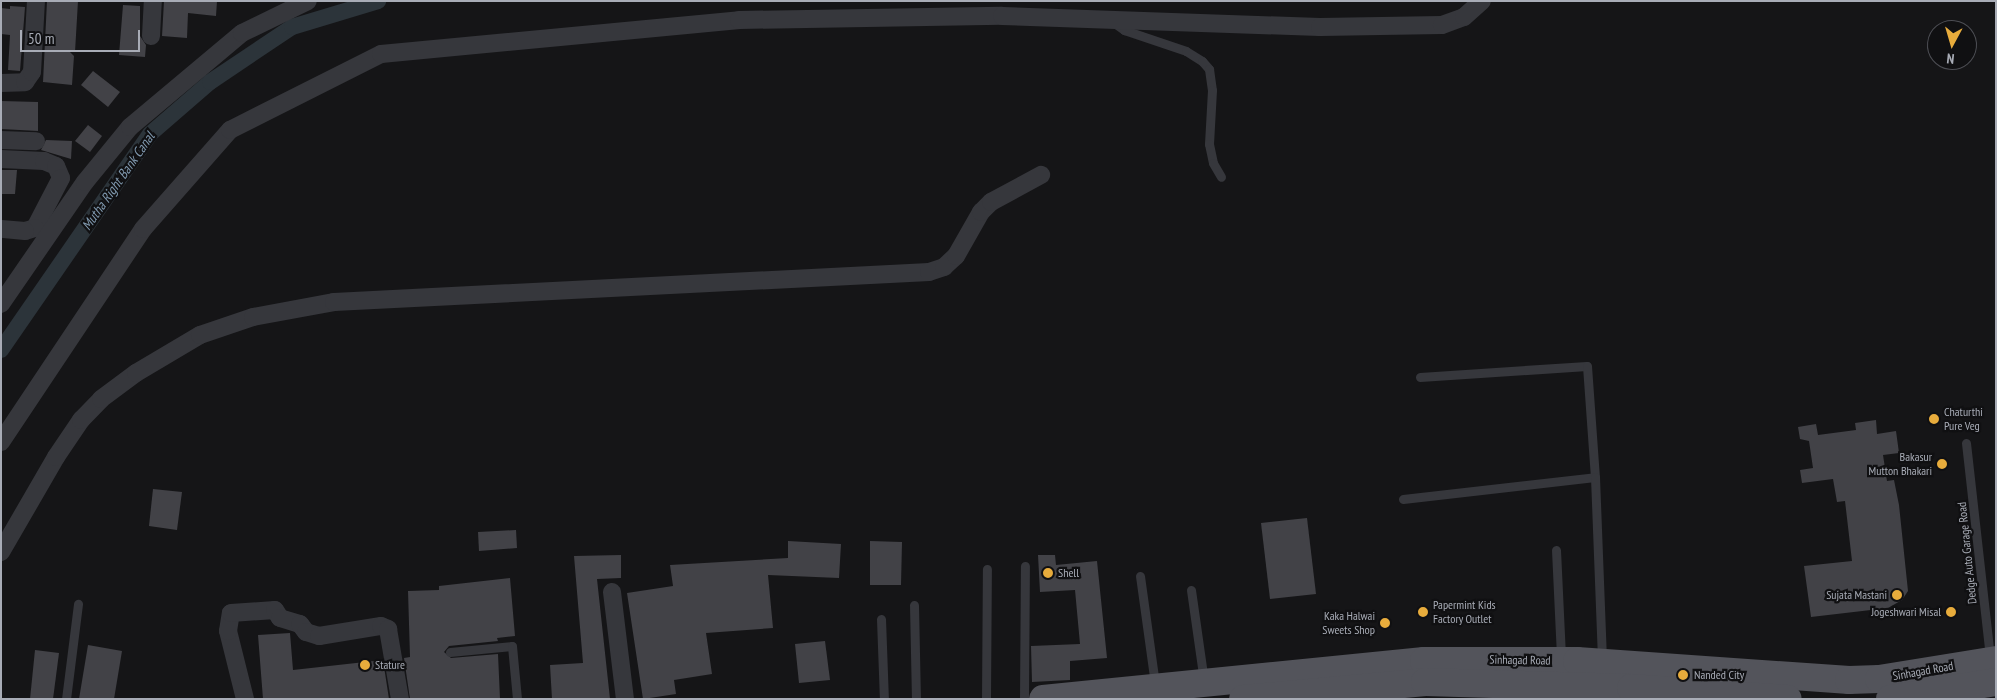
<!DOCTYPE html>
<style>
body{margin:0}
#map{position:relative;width:1997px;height:700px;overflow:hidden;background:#151517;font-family:"PT Sans Narrow",sans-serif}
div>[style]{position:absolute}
.canal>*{height:16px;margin:-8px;padding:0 8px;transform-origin:8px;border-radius:8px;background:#2c343a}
.building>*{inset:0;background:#424247}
.service>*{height:9px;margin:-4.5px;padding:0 4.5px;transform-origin:4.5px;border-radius:4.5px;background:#36373c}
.minor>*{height:18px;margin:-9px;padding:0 9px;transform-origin:9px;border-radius:9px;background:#36373c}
.primary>*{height:28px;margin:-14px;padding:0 14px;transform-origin:14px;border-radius:14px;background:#53545b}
.dots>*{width:14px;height:14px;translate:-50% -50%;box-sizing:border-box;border:2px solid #101012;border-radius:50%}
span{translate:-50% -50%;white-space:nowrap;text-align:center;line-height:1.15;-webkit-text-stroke:4.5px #101012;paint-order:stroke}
.poi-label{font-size:12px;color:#a8acb6}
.left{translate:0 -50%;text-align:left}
.right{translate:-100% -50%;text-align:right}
.street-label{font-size:12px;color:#a8acb6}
.water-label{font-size:14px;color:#819ab0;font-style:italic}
.frame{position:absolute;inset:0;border:2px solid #a8acb6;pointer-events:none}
.north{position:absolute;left:1927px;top:20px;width:50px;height:50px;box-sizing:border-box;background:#101012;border:1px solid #4d4e54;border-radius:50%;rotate:186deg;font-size:14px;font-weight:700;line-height:20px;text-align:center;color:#a8acb6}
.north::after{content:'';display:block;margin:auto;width:18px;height:22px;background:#e8ac3c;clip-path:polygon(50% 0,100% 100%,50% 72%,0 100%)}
.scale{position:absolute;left:20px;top:30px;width:120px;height:22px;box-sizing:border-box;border:2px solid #a8acb6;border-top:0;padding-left:6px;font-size:15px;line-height:18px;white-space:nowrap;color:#a8acb6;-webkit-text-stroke:4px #101012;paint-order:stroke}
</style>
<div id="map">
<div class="canal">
<i style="left:1px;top:350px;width:262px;rotate:-55.4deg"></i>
<i style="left:150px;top:134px;width:79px;rotate:-40.9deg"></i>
<i style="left:210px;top:82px;width:99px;rotate:-33.9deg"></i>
<i style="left:292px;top:27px;width:90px;rotate:-16.8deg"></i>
</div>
<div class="building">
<i style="clip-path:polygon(47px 1px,78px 1px,75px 52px,69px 51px,74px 56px,72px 85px,43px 82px)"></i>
<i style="clip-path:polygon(140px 1px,140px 36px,146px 45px,145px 57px,119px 55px,123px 5px,140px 6px)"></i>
<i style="clip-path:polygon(164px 1px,217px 1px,216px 16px,188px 13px,187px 38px,162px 36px)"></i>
<i style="clip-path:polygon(10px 6px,25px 7px,20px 71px,8px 70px,10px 35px,1px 34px,1px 8px,10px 9px)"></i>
<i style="clip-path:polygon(93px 71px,120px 92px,108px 107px,81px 85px)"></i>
<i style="clip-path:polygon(1px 101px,38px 102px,38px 131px,1px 129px)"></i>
<i style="clip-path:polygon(88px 125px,102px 136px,90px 152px,75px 141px)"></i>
<i style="clip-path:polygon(46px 140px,72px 141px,71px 159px,41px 150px)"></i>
<i style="clip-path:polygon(1px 170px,17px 170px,15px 194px,1px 194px)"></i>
<i style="clip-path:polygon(1876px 420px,1877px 434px,1896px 431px,1899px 453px,1883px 455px,1887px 481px,1894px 480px,1899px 505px,1908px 591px,1902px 600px,1888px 608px,1811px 617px,1804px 566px,1852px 561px,1845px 501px,1837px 502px,1833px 479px,1802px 483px,1800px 470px,1813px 468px,1809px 441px,1800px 439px,1798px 427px,1816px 424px,1818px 435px,1856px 430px,1855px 423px)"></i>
<i style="clip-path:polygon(153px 489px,182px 492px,177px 530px,149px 526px)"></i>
<i style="clip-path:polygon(1307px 518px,1316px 594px,1270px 599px,1261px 523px)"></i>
<i style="clip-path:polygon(516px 530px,517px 548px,479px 551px,478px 532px)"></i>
<i style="clip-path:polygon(788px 541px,841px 544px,839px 578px,768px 575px,773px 628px,706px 633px,712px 674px,674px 680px,676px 694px,643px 699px,627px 593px,673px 586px,670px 565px,788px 558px)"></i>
<i style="clip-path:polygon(870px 541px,902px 542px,901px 585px,870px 585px)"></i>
<i style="clip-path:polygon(621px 555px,621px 578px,597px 579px,610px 699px,552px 699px,550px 665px,583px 663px,574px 556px)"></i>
<i style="clip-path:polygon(1038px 555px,1055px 555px,1056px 565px,1097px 561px,1107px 658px,1070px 661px,1070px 680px,1032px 682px,1031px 646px,1080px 644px,1075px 590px,1040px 592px)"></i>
<i style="clip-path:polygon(510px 578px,515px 636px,497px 638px,498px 641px,449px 646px,444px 652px,451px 658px,498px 654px,500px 699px,410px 699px,404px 658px,410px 657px,408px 591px,439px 590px,439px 586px)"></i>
<i style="clip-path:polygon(290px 633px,293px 670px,383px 660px,389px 699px,263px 699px,258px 635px)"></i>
<i style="clip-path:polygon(825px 641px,830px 680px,799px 683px,795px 644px)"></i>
<i style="clip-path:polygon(88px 645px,122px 651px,114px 699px,79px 699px)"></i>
<i style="clip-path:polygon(35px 650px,59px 653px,53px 699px,30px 699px)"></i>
</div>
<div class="service">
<i style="left:1113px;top:22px;width:14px;rotate:36deg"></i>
<i style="left:1124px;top:30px;width:65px;rotate:18.7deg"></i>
<i style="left:1186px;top:51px;width:19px;rotate:32deg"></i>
<i style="left:1202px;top:61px;width:11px;rotate:49deg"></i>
<i style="left:1209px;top:69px;width:21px;rotate:82deg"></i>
<i style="left:1212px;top:90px;width:54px;rotate:93.2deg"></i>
<i style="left:1209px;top:144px;width:19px;rotate:78deg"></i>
<i style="left:1213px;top:163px;width:16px;rotate:60deg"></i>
<i style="left:1420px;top:377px;width:167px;rotate:-3.8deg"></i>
<i style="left:1587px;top:366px;width:111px;rotate:85.9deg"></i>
<i style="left:1966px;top:443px;width:216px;rotate:83.6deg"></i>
<i style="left:1403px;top:499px;width:193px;rotate:-6.5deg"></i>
<i style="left:1595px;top:477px;width:183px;rotate:87.8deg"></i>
<i style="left:1556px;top:550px;width:108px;rotate:87.3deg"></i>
<i style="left:1140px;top:576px;width:109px;rotate:82.1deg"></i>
<i style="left:1191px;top:590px;width:92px;rotate:81.9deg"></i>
<i style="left:914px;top:605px;width:94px;rotate:88.8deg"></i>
<i style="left:881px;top:619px;width:80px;rotate:87.9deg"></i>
<i style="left:450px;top:652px;width:62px;rotate:-5.5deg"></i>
<i style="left:512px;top:646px;width:53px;rotate:84.6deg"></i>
<i style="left:66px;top:699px;width:96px;rotate:-82.8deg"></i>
<i style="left:986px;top:699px;width:130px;rotate:-89.6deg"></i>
<i style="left:1024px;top:699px;width:133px;rotate:-89.6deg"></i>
</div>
<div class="minor">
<i style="left:151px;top:36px;width:35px;rotate:-87deg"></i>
<i style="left:1px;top:83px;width:24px;rotate:-2deg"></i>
<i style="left:25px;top:82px;width:12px;rotate:-55deg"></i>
<i style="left:32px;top:72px;width:71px;rotate:-86.8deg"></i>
<i style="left:1px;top:140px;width:35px;rotate:2deg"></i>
<i style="left:1px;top:159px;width:43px;rotate:2.7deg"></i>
<i style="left:44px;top:161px;width:13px;rotate:23deg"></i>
<i style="left:56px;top:166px;width:13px;rotate:67deg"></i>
<i style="left:61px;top:178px;width:56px;rotate:117.5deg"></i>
<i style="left:35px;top:228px;width:10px;rotate:163deg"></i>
<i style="left:25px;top:231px;width:24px;rotate:-175deg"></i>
<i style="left:1px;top:304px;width:148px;rotate:-55.5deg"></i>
<i style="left:85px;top:182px;width:71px;rotate:-50.7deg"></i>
<i style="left:130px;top:127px;width:146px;rotate:-40deg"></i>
<i style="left:242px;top:33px;width:73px;rotate:-25.9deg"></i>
<i style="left:1px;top:442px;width:256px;rotate:-56.3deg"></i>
<i style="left:143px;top:229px;width:132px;rotate:-48.7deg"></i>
<i style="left:230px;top:130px;width:169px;rotate:-26.7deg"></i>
<i style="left:381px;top:54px;width:360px;rotate:-5.4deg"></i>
<i style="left:739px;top:20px;width:263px;rotate:-0.9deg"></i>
<i style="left:1002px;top:16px;width:318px;rotate:2deg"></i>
<i style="left:1320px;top:27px;width:122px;rotate:-0.9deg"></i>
<i style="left:1442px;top:25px;width:23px;rotate:-20deg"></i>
<i style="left:1464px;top:17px;width:24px;rotate:-42deg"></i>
<i style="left:1px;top:552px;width:110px;rotate:-59.9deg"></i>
<i style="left:56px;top:457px;width:45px;rotate:-56deg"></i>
<i style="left:81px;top:420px;width:29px;rotate:-46deg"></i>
<i style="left:101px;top:399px;width:44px;rotate:-36.6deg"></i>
<i style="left:136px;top:373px;width:74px;rotate:-30.7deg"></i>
<i style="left:200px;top:335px;width:56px;rotate:-18.8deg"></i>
<i style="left:253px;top:317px;width:82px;rotate:-10.5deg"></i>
<i style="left:334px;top:302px;width:596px;rotate:-2.89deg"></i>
<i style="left:929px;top:272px;width:16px;rotate:-18deg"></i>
<i style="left:944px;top:267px;width:16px;rotate:-43deg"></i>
<i style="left:956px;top:256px;width:51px;rotate:-60.4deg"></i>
<i style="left:981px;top:212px;width:14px;rotate:-45deg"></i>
<i style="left:991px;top:202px;width:57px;rotate:-28.4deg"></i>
<i style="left:612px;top:592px;width:108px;rotate:83.1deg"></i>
<i style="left:245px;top:699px;width:70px;rotate:-104deg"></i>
<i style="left:228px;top:631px;width:18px;rotate:-81deg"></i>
<i style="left:231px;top:613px;width:44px;rotate:-3.9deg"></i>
<i style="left:275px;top:610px;width:9px;rotate:58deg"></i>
<i style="left:280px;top:618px;width:21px;rotate:17deg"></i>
<i style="left:300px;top:624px;width:10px;rotate:53deg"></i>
<i style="left:306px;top:632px;width:14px;rotate:17deg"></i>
<i style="left:319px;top:636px;width:63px;rotate:-9.2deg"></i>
<i style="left:381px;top:626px;width:8px;rotate:23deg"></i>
<i style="left:388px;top:629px;width:71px;rotate:80.3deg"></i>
</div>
<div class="primary">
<i style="left:1043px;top:699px;width:383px;rotate:-5.7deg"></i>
<i style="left:1424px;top:661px;width:153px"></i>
<i style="left:1577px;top:661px;width:273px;rotate:4deg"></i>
<i style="left:1849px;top:680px;width:30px;rotate:-2deg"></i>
<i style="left:1879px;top:679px;width:119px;rotate:-9.2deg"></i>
<i style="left:1243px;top:699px;width:183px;rotate:-5.3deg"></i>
<i style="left:1425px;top:682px;width:206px;rotate:1.7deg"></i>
<i style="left:1631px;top:688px;width:157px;rotate:4deg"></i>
<i style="left:1890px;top:699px;width:107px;rotate:-9.1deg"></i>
</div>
<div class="dots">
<i style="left:1934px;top:419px;background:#e8ac3c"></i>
<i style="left:1942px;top:464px;background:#e8ac3c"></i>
<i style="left:1048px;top:573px;background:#e8ac3c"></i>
<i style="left:1897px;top:595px;background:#e8ac3c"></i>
<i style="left:1423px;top:612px;background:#e8ac3c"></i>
<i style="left:1951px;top:612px;background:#e8ac3c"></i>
<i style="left:1385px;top:623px;background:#e8ac3c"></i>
<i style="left:365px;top:665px;background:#e8ac3c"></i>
<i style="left:1683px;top:675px;background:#e8ac3c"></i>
</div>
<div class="poi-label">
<span class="left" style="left:1944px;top:419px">Chaturthi<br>Pure Veg</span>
<span class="right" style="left:1932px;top:464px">Bakasur<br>Mutton Bhakari</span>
<span class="left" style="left:1058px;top:573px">Shell</span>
<span class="right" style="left:1887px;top:595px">Sujata Mastani</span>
<span class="left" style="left:1433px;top:612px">Papermint Kids<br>Factory Outlet</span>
<span class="right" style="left:1941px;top:612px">Jogeshwari Misal</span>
<span class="right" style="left:1375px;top:623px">Kaka Halwai<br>Sweets Shop</span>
<span class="left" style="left:375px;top:665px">Stature</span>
<span class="left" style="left:1694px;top:675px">Nanded City</span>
</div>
<div class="street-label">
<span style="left:1967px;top:553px;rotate:-96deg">Dedge Auto Garage Road</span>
<span style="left:1520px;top:660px;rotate:1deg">Sinhagad Road</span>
<span style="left:1923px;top:671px;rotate:-10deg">Sinhagad Road</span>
</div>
<div class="water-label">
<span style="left:118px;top:181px;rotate:-55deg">Mutha Right Bank Canal</span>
</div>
<div class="frame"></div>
<div class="north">N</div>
<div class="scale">50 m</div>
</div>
